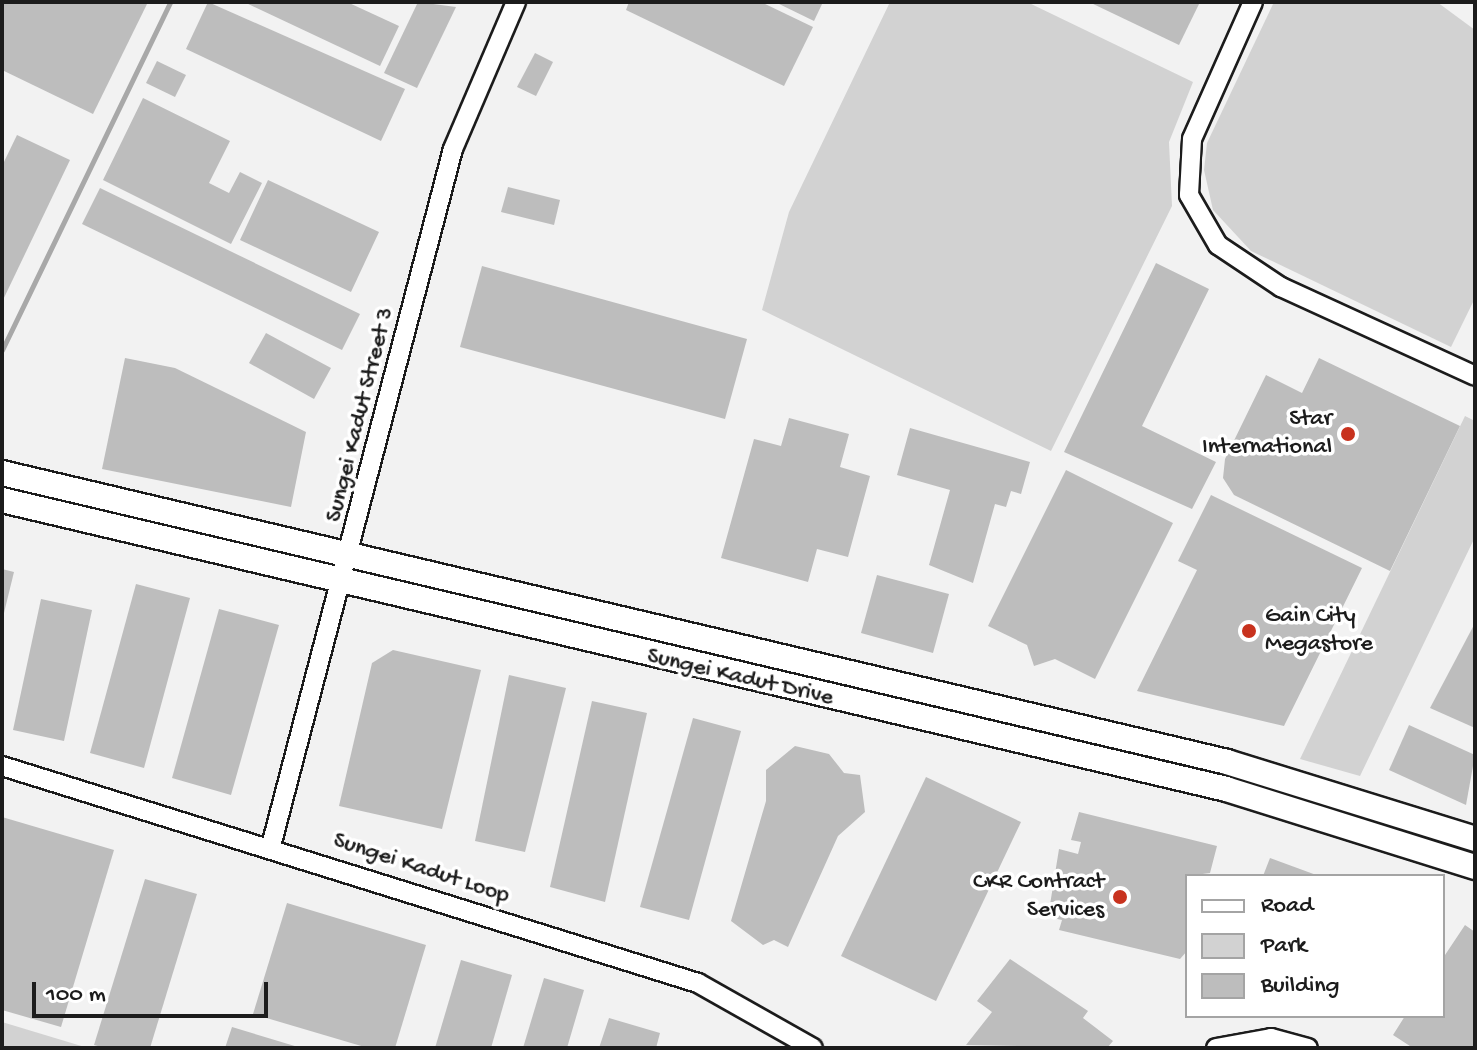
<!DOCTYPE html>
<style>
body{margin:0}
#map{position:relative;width:1477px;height:1050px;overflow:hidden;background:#f2f2f2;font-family:"Gochi Hand",sans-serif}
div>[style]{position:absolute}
.green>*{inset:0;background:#d2d2d2}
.stream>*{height:5px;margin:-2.5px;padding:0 2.5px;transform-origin:2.5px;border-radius:2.5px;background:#a8a8a8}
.building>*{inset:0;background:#bdbdbd}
.roads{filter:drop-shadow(2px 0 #1c1c1c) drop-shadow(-2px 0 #1c1c1c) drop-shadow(0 2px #1c1c1c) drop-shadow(0 -2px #1c1c1c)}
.minor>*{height:18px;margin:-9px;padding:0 9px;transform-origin:9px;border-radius:9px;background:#fff}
.major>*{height:24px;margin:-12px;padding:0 12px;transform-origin:12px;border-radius:12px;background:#fff}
.dots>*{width:22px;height:22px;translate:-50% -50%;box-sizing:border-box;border:4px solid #fff;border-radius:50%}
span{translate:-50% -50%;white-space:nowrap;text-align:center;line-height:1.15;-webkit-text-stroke:7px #fff;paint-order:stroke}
.street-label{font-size:24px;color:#1c1c1c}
.poi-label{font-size:24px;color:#1c1c1c}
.right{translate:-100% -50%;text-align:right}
.left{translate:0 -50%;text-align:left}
.frame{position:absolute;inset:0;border:4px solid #1c1c1c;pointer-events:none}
.legend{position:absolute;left:1185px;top:874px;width:260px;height:144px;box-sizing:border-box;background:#fff;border:2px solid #a4a4a4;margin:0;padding:10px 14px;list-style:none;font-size:24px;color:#1c1c1c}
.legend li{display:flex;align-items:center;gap:16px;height:40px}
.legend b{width:40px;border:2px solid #a4a4a4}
.scale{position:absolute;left:32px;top:982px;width:236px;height:36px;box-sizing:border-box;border:4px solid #1c1c1c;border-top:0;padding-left:10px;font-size:24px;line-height:28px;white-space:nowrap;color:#1c1c1c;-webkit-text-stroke:6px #fff;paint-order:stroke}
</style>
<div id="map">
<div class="green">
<i style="clip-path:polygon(890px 2px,1027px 2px,1193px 82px,1169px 142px,1172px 206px,1051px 451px,762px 310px,789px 212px)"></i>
<i style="clip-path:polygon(1274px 2px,1437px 2px,1475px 30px,1475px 298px,1451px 347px,1251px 251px,1213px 210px,1204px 170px,1207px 143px)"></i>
<i style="clip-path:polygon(1465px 416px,1475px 421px,1475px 537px,1360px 776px,1300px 759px)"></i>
<i style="clip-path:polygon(2px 1022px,88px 1048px,2px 1048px)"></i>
</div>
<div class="stream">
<i style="left:2px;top:350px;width:386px;rotate:-64.2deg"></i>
</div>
<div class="building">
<i style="clip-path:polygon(2px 2px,148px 2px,93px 114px,2px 70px)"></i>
<i style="clip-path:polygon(208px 2px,405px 89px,381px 141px,186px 49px)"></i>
<i style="clip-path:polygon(244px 2px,347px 2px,399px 26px,380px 66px)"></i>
<i style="clip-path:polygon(418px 2px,456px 7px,417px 88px,384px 73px)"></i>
<i style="clip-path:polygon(629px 2px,761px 2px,813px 27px,784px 86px,626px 10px)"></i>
<i style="clip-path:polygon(775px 2px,823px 2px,814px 21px)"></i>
<i style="clip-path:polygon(1089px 2px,1200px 2px,1179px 45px)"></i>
<i style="clip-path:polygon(535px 53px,553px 62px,536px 96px,517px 87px)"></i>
<i style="clip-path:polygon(157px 61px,186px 75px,175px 97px,146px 83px)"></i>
<i style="clip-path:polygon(143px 98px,230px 141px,209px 183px,229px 193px,240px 172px,262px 183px,231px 244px,103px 180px)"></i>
<i style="clip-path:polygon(17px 135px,70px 160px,2px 302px,2px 166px)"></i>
<i style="clip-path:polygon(268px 180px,379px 232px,351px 292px,240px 240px)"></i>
<i style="clip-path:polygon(508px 187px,560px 200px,554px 225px,501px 212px)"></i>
<i style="clip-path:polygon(100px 188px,360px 314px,342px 350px,82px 224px)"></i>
<i style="clip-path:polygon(1156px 263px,1209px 289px,1142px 426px,1216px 462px,1192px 509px,1064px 452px)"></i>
<i style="clip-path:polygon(482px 266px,747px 339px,725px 419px,460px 347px)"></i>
<i style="clip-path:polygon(266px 333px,331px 368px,314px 399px,249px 363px)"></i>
<i style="clip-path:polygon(125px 358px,175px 368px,306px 432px,291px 507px,102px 469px)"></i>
<i style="clip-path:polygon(1319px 358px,1460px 426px,1390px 571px,1234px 495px,1223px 478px,1225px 459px,1266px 375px,1302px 393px)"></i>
<i style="clip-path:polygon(789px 418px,849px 434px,840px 467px,870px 476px,848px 557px,817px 549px,808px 582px,721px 558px,754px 439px,781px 446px)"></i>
<i style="clip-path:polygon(910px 428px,1030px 462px,1021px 494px,1011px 491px,1006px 507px,995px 504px,973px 583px,929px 565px,950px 490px,897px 475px)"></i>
<i style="clip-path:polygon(1066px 470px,1173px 523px,1095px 679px,1055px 659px,1034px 666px,1027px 645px,988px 626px)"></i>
<i style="clip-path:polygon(1211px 495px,1362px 568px,1284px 726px,1137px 691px,1197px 570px,1178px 561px)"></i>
<i style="clip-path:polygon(2px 569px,14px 572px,3px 617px,2px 617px)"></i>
<i style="clip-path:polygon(877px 575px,949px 594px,933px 653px,861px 633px)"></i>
<i style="clip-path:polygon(136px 584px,190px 598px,144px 768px,90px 753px)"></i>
<i style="clip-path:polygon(41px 599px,92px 610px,64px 741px,13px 730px)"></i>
<i style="clip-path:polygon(219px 609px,279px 625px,231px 795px,172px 778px)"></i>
<i style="clip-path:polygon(1475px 623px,1475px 728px,1430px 708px)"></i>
<i style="clip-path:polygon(393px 650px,481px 670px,442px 829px,339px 806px,372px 663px)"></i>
<i style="clip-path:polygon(509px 675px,566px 688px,525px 852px,475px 841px)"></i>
<i style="clip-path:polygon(592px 701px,647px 713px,605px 902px,550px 887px)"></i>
<i style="clip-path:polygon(693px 718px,741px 731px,689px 920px,640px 907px)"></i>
<i style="clip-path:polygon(1409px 725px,1475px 755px,1466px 805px,1389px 770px)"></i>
<i style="clip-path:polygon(795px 746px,829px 754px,844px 773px,860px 775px,865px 812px,838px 836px,788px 947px,774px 940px,763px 945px,731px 921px,766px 801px,766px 770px)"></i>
<i style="clip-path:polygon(926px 777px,1021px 822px,936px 1001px,841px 956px)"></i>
<i style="clip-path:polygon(1079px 812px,1217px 846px,1210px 873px,1187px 876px,1187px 951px,1180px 959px,1059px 930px,1062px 920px,1048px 917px,1059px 849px,1078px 854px,1081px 842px,1071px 840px)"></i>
<i style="clip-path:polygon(2px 817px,114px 850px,61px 1027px,2px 1010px)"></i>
<i style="clip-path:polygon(1270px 858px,1319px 876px,1263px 876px)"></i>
<i style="clip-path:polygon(145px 879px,197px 894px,150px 1048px,105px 1048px,94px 1045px)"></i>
<i style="clip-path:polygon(287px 903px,426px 945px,395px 1048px,368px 1048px,253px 1014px)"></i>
<i style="clip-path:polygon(1465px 925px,1475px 932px,1475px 1048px,1413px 1048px,1393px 1035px,1405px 1016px,1443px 1016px,1443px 958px)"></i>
<i style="clip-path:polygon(1010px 959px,1088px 1011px,1083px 1018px,1113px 1041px,1107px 1048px,966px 1045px,992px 1012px,977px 1001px)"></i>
<i style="clip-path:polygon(461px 960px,512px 975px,491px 1048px,435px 1048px)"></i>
<i style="clip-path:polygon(544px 978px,584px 990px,567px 1048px,523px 1048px)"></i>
<i style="clip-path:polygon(609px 1018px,660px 1033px,656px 1048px,599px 1048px)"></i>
<i style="clip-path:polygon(232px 1027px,298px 1047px,298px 1048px,225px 1048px)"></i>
</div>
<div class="roads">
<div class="minor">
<i style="left:1253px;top:2px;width:150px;rotate:114deg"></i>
<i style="left:1192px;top:139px;width:56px;rotate:93.1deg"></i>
<i style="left:1189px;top:195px;width:58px;rotate:59.9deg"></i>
<i style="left:1218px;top:245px;width:76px;rotate:33.7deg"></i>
<i style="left:1281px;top:287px;width:213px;rotate:24.6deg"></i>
<i style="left:2px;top:766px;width:729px;rotate:17.32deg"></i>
<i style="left:698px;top:983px;width:132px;rotate:29.5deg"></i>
<i style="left:271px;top:846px;width:720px;rotate:-75.37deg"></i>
<i style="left:453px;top:149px;width:160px;rotate:-66.8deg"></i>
<i style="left:1216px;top:1048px;width:56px;rotate:-10.3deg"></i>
<i style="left:1271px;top:1038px;width:38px;rotate:15deg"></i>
</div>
<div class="major">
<i style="left:2px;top:473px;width:1259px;rotate:13.27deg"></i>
<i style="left:1227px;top:762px;width:260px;rotate:17.2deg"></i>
<i style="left:2px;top:500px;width:1258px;rotate:13.28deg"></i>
<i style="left:1226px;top:789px;width:261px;rotate:17.4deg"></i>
</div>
</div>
<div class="dots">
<i style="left:1348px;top:434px;background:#c8321e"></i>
<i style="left:1249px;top:631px;background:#c8321e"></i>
<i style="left:1120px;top:897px;background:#c8321e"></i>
</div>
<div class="street-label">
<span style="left:361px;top:415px;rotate:-76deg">Sungei Kadut Street 3</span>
<span style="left:740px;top:678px;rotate:13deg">Sungei Kadut Drive</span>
<span style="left:421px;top:869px;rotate:18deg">Sungei Kadut Loop</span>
</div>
<div class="poi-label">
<span class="right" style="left:1332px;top:434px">Star<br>International</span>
<span class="left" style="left:1265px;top:631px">Gain City<br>Megastore</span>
<span class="right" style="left:1104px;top:897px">CKR Contract<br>Services</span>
</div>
<div class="frame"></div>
<ul class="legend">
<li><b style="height:10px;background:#fff"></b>Road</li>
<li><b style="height:22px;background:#d2d2d2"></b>Park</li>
<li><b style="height:22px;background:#bdbdbd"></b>Building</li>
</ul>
<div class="scale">100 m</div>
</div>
